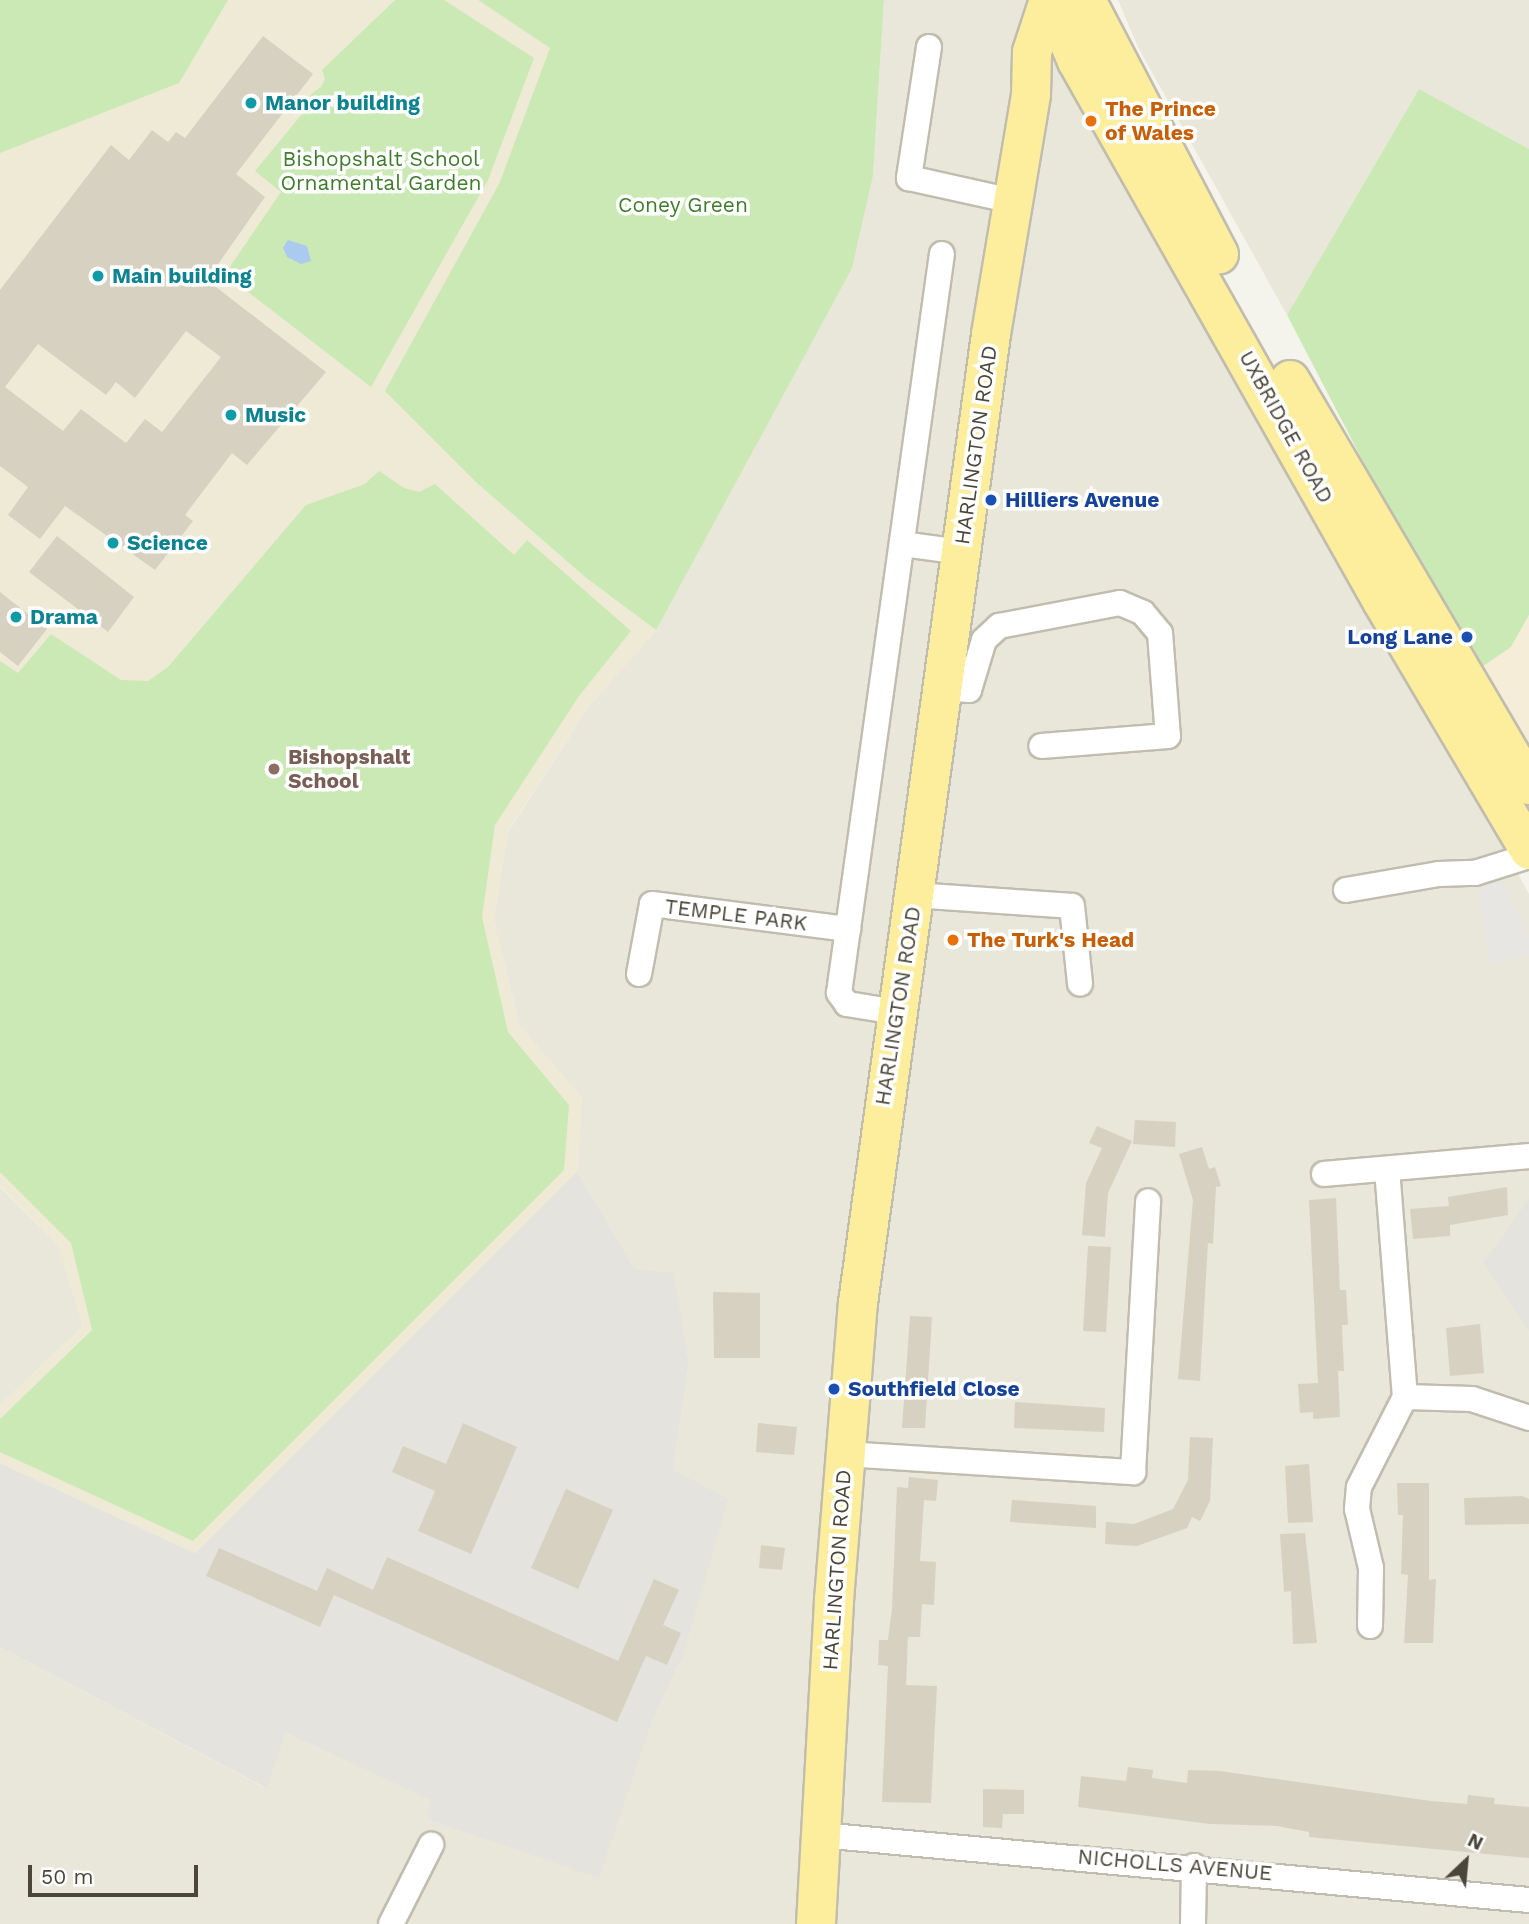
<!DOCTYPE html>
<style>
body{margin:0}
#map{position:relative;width:1529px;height:1924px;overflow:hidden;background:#f5f4ec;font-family:"Work Sans",sans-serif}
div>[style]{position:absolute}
.residential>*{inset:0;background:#e9e6da}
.commercial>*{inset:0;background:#f6edd8}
.industrial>*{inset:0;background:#e5e3dd}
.education>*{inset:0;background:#eeead6}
.green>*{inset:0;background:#cbe9b5}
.parking>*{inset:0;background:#e7e6e3}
.water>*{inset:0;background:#aacaf0}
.building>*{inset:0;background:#d7d1c1}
.roads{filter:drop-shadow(2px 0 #c1bdae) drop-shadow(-2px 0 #c1bdae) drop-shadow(0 2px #c1bdae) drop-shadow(0 -2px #c1bdae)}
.street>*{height:24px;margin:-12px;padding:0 12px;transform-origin:12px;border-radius:12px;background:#fff}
.primary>*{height:38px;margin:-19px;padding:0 19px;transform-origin:19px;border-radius:19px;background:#fdee9d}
.dots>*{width:19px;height:19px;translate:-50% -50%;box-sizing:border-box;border:4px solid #fff;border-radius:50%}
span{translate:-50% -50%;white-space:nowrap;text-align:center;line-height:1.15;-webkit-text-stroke:7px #fff;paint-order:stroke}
.culture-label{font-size:21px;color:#0d838f;font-weight:700}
.left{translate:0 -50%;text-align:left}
.food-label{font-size:21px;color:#c56008;font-weight:700}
.park-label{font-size:21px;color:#407c2c}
.street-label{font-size:21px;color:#4a4639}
.transit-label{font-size:21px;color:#164399;font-weight:700}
.right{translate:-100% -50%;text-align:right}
.education-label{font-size:21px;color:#785e54;font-weight:700}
.north{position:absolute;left:1431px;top:1826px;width:70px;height:70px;-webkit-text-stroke:5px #fff;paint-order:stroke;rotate:26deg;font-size:19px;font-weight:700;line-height:28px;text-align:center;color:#4a4639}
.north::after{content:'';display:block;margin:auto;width:24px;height:32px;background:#4a4639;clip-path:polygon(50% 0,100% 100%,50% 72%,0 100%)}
.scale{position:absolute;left:28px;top:1865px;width:170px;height:32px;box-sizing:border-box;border:4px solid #4a4639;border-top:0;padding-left:9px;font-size:21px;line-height:24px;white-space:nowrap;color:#4a4639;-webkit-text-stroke:5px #fff;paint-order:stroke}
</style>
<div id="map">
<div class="residential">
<i style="clip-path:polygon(884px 0,1051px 0,1077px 61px,1529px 894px,1529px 1924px,0 1924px,0 1647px,265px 1788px,286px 1733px,432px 1800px,426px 1819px,599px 1877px,652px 1722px,682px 1658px,673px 1470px,689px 1363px,674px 1274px,635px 1269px,577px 1171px,582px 1098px,519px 1025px,494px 920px,508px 832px,589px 706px,656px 630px,873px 175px)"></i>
<i style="clip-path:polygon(1118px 0,1529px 0,1529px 149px,1419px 89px,1287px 315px,1138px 47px)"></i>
<i style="clip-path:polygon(0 1187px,58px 1245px,83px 1326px,0 1405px)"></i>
</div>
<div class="commercial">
<i style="clip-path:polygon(1529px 615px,1529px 757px,1473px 673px,1511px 647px)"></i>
</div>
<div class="industrial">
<i style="clip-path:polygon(577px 1171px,635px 1269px,674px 1273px,689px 1363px,673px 1470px,728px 1499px,682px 1658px,652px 1722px,599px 1878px,426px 1819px,431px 1800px,286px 1733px,266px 1788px,0 1647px,0 1463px,195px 1553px)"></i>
<i style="clip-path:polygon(1529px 1199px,1529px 1331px,1483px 1263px)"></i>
</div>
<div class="education">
<i style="clip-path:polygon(0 0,478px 0,551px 47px,499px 184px,478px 484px,585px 577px,656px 630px,589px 706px,508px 831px,494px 920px,519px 1025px,582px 1098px,577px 1171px,195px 1553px,0 1463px,0 1405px,83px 1326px,58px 1245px,0 1186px)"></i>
</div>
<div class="green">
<i style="clip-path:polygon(0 0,228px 0,179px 83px,0 153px)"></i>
<i style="clip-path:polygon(395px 0,444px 0,534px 58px,488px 180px,371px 387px,225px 274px,281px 192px,255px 171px,307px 108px,311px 94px,321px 87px,325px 79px,322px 70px)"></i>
<i style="clip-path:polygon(478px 0,884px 0,873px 175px,852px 268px,656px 630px,585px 577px,478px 484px,385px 391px,499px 184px,550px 48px)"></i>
<i style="clip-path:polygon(1419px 89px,1529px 149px,1529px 615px,1511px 647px,1473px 673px,1287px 315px)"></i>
<i style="clip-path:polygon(379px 471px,404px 488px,419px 492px,435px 484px,514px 555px,527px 540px,631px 631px,579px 696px,495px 825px,482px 917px,508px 1032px,569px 1105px,564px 1170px,193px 1541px,0 1452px,0 1419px,92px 1330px,71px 1243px,0 1172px,0 661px,18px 673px,51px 634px,121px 680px,148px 681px,168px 667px,306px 505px,365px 484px)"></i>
</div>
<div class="parking">
<i style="clip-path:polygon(1501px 878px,1529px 939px,1529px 954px,1491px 964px,1477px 885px)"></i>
</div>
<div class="water">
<i style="clip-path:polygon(288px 240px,307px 246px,311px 261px,301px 264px,287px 257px,283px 248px)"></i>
</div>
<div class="building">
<i style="clip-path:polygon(evenodd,263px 36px,313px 74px,236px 174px,265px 197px,207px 280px,326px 372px,247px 465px,232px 453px,185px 515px,193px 521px,155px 570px,65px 506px,40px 539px,8px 515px,28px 487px,0 466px,0 290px,111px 145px,129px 160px,152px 130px,168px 142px,176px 132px,185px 138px,263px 36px,186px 331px,221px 357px,162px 432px,145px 419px,126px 443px,81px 409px,63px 431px,5px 387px,38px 344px,106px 395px,116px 382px,135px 398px,186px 331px)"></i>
<i style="clip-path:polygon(57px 536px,134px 597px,108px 632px,29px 572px)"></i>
<i style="clip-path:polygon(0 592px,47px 629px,18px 666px,0 652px)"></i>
<i style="clip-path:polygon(1135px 1120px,1176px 1122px,1175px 1147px,1133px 1144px)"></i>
<i style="clip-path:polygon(1097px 1126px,1132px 1141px,1108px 1193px,1105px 1237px,1082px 1235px,1086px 1183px,1102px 1148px,1089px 1143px)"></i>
<i style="clip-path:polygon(1202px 1147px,1209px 1169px,1215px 1167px,1221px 1186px,1216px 1187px,1213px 1244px,1208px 1243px,1200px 1381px,1178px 1379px,1193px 1200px,1179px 1154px)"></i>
<i style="clip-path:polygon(1507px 1187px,1508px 1215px,1450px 1225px,1450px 1236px,1413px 1239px,1410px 1209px,1449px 1206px,1448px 1197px)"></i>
<i style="clip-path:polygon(1336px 1198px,1340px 1290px,1346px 1290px,1348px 1325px,1342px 1325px,1344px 1371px,1338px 1371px,1340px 1417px,1313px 1419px,1313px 1412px,1300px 1413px,1298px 1384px,1318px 1383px,1309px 1200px)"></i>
<i style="clip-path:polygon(1088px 1246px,1111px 1247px,1106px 1332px,1083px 1331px)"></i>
<i style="clip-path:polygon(713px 1292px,760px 1293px,760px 1358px,714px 1358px)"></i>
<i style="clip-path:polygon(910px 1316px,932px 1317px,925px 1428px,902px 1428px)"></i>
<i style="clip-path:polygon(1480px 1324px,1484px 1373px,1450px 1376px,1446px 1328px)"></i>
<i style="clip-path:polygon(1015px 1402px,1105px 1408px,1104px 1432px,1014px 1428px)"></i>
<i style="clip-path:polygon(463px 1423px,517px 1447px,471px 1554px,418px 1531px,435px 1491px,392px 1472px,403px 1446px,446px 1464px)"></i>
<i style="clip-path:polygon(758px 1423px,797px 1427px,794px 1455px,756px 1452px)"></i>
<i style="clip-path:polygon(1190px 1437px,1213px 1438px,1210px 1501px,1200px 1521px,1192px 1517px,1187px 1528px,1137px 1546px,1105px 1544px,1106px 1522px,1134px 1524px,1173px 1509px,1188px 1480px)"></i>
<i style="clip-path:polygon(1309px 1464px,1313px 1522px,1288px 1523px,1285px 1466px)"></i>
<i style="clip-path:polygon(909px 1477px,938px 1480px,936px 1501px,924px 1500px,920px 1561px,936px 1562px,934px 1605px,922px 1604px,920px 1637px,908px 1637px,906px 1685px,937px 1686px,931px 1803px,882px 1802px,888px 1666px,878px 1665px,879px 1640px,888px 1640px,892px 1608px,897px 1487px,908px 1488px)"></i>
<i style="clip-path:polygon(1397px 1483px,1429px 1483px,1429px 1580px,1436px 1579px,1433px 1643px,1404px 1643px,1408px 1575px,1401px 1574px,1403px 1515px,1398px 1515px)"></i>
<i style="clip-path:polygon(566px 1489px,613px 1510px,578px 1589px,531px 1568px)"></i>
<i style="clip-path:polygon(1522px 1496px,1529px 1499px,1529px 1524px,1465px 1525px,1464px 1498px)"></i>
<i style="clip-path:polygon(1012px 1500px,1096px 1506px,1096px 1528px,1010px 1522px)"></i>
<i style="clip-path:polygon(1305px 1533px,1317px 1643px,1293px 1644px,1291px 1591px,1284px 1592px,1280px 1534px)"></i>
<i style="clip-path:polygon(761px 1545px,785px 1548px,782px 1570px,759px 1568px)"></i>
<i style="clip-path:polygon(219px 1548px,317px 1591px,327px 1568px,373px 1590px,387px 1557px,618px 1661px,654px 1579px,679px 1590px,663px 1625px,681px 1633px,667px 1665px,646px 1656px,617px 1722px,334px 1595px,320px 1627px,206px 1576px)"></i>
<i style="clip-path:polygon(1128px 1767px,1153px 1770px,1152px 1778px,1187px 1783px,1188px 1770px,1220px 1771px,1431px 1801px,1467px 1804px,1468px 1795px,1495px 1798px,1494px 1804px,1529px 1807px,1529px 1858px,1309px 1837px,1309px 1832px,1277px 1826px,1210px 1824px,1078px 1807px,1081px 1776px,1126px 1781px)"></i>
<i style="clip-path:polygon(983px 1789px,1024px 1790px,1024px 1814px,1003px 1814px,1002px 1828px,983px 1827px)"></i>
</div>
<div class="roads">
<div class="street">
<i style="left:929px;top:47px;width:133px;rotate:98.7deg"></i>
<i style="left:909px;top:178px;width:107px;rotate:12.5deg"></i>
<i style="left:902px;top:544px;width:60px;rotate:7.7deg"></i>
<i style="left:944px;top:689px;width:25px;rotate:2deg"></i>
<i style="left:969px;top:690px;width:52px;rotate:-73.3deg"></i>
<i style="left:984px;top:640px;width:21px;rotate:-43deg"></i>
<i style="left:999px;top:626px;width:123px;rotate:-10.8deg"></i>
<i style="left:1120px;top:603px;width:25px;rotate:23deg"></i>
<i style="left:1143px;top:613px;width:26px;rotate:50deg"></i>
<i style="left:1160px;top:633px;width:103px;rotate:85.6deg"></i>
<i style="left:1168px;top:736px;width:127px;rotate:175.5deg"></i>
<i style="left:1346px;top:890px;width:94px;rotate:-9.8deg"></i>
<i style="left:1439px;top:874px;width:36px;rotate:-2deg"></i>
<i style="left:1475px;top:873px;width:57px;rotate:-17.5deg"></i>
<i style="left:915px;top:895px;width:157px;rotate:4deg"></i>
<i style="left:1072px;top:906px;width:78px;rotate:84.1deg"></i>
<i style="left:639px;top:974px;width:71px;rotate:-79.5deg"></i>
<i style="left:652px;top:904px;width:198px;rotate:7.3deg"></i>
<i style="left:896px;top:1012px;width:50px;rotate:-170.7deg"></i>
<i style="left:847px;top:1004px;width:14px;rotate:-126deg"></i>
<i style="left:839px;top:993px;width:746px;rotate:-82.07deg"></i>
<i style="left:1387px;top:1169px;width:229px;rotate:85.5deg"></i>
<i style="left:1405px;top:1397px;width:67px;rotate:1.7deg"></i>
<i style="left:1472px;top:1399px;width:60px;rotate:18.4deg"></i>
<i style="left:1324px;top:1174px;width:206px;rotate:-5deg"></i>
<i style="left:845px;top:1454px;width:289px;rotate:3.6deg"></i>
<i style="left:1133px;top:1472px;width:271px;rotate:-86.8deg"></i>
<i style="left:1370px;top:1626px;width:58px;rotate:-89deg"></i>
<i style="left:1371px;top:1568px;width:61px;rotate:-103.3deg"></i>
<i style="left:1357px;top:1509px;width:22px;rotate:-85deg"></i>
<i style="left:1359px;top:1487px;width:101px;rotate:-62.9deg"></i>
<i style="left:820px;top:1835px;width:712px;rotate:5.24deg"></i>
<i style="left:391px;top:1924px;width:89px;rotate:-63.1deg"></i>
<i style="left:1193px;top:1924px;width:58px;rotate:-89deg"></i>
</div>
<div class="primary">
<i style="left:1051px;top:0;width:66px;rotate:66.9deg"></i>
<i style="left:1077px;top:61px;width:620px;rotate:60.54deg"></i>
<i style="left:1382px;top:601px;width:289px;rotate:59.4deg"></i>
<i style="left:1086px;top:0;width:287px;rotate:62.4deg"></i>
<i style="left:1290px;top:380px;width:470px;rotate:59.5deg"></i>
<i style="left:816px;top:1924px;width:324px;rotate:-86.8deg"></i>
<i style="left:834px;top:1600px;width:298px;rotate:-85.4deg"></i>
<i style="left:858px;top:1303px;width:978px;rotate:-82.18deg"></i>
<i style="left:991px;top:334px;width:243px;rotate:-80.5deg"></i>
<i style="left:1031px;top:94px;width:42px;rotate:-88.6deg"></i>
<i style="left:1032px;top:52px;width:55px;rotate:-71.9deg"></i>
</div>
</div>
<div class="dots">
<i style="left:251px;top:103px;background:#0f9aa8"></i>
<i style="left:1091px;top:121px;background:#e8710a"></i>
<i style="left:98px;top:276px;background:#0f9aa8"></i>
<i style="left:231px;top:415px;background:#0f9aa8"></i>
<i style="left:991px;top:500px;background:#1a4fb4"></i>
<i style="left:113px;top:543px;background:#0f9aa8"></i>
<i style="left:16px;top:617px;background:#0f9aa8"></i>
<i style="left:1467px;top:637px;background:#1a4fb4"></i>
<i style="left:274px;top:769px;background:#8d6e63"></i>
<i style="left:953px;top:940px;background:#e8710a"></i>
<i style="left:834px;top:1389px;background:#1a4fb4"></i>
</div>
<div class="culture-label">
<span class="left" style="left:265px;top:103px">Manor building</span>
<span class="left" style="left:112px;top:276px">Main building</span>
<span class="left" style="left:245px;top:415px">Music</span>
<span class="left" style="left:127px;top:543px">Science</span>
<span class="left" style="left:30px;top:617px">Drama</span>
</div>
<div class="food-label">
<span class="left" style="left:1105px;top:121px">The Prince<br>of Wales</span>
<span class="left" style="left:967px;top:940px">The Turk's Head</span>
</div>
<div class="park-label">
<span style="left:381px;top:171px">Bishopshalt School<br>Ornamental Garden</span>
<span style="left:683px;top:205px">Coney Green</span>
</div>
<div class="street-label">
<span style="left:1286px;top:427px;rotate:61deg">UXBRIDGE ROAD</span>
<span style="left:976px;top:445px;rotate:-82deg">HARLINGTON ROAD</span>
<span style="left:736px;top:915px;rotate:7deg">TEMPLE PARK</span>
<span style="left:898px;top:1006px;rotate:-81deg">HARLINGTON ROAD</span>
<span style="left:837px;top:1570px;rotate:-86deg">HARLINGTON ROAD</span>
<span style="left:1175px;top:1865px;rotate:5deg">NICHOLLS AVENUE</span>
</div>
<div class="transit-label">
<span class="left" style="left:1005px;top:500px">Hilliers Avenue</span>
<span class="right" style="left:1453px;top:637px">Long Lane</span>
<span class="left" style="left:848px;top:1389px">Southfield Close</span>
</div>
<div class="education-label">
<span class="left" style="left:288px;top:769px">Bishopshalt<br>School</span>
</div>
<div class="north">N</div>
<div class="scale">50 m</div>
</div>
